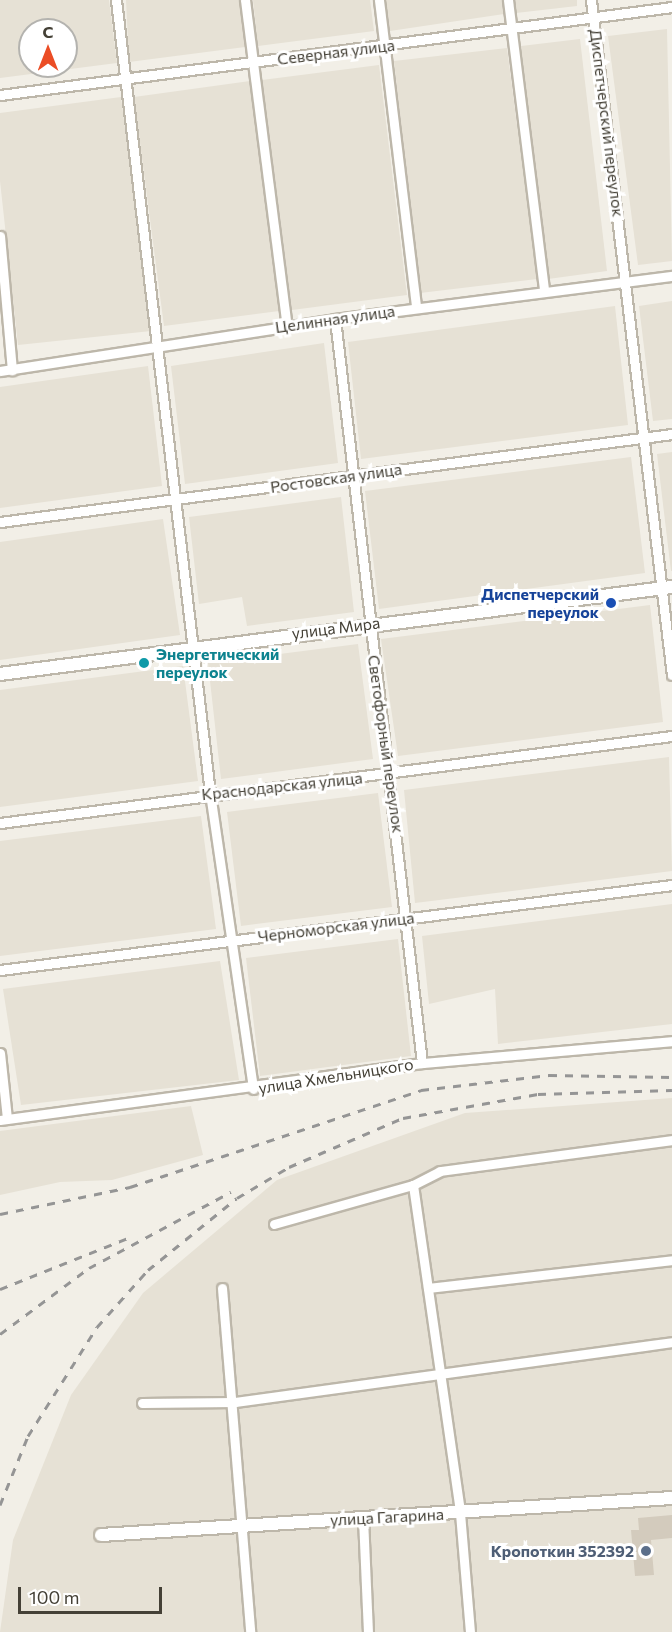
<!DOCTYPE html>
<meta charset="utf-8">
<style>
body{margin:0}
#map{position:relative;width:672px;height:1632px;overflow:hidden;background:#f2efe7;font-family:Commissioner,sans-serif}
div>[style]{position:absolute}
.residential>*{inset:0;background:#e6e1d5}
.building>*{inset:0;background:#d3cbbd}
.roads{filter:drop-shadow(2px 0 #bdb7aa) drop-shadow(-2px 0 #bdb7aa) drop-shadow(0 2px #bdb7aa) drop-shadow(0 -2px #bdb7aa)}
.minor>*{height:9px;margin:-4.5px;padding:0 4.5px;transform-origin:4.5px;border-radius:4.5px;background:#fff}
.tertiary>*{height:12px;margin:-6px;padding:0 6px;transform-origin:6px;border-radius:6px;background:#fff}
.rail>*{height:3px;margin-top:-1.5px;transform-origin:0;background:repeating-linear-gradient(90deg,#959595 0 8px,transparent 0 16px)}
.dots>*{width:16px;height:16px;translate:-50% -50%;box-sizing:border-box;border:3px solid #fff;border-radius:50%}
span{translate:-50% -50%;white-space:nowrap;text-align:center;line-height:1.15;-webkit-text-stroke:6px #fff;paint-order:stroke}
.street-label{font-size:16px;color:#444036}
.transit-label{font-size:16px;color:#164399;font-weight:700}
.right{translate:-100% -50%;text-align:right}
.culture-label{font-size:16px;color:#0d838f;font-weight:700}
.left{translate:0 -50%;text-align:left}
.service-label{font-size:16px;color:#4e5e75;font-weight:700}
.north{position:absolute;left:18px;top:18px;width:60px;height:60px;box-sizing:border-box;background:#fff;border:2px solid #b4b3af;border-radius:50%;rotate:0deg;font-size:16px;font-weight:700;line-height:24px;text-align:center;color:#444036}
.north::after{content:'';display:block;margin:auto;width:21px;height:27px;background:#eb4d25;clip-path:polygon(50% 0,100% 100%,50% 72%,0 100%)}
.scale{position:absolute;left:18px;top:1587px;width:144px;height:27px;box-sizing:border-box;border:3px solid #444036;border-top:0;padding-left:8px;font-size:18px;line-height:21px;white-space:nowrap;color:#444036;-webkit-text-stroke:4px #fff;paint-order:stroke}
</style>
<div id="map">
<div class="residential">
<i style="clip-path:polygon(evenodd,0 0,109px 0,117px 63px,0 78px,0 0,30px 30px,66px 30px,66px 66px,30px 66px,30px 30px)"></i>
<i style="clip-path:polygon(126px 0,239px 0,245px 47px,129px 62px)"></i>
<i style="clip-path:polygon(253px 0,370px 0,374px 31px,258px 46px)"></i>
<i style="clip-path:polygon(386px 0,503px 0,504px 14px,390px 31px)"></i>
<i style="clip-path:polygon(515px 0,577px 0,577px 6px,516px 13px)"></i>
<i style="clip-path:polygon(667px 29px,672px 261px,638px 265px,608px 36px)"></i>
<i style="clip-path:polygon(580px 39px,607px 271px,548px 279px,521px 46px)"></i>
<i style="clip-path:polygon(507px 48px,537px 279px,420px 293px,394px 61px)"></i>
<i style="clip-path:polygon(379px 65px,407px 295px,292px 310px,262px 80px)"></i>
<i style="clip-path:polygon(250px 81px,279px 311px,164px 326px,134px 97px)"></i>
<i style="clip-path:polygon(121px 97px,151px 331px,18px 345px,0 181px,0 113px)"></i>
<i style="clip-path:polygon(672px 301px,672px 419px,653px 421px,639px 306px)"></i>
<i style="clip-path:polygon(615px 306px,628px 425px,361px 459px,348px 342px)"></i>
<i style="clip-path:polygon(324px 343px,338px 463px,185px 484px,171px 366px)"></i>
<i style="clip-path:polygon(148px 366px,162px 486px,0 508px,0 387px)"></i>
<i style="clip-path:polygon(672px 452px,672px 571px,671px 571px,657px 454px)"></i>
<i style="clip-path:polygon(631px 457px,645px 573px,379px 609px,365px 491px)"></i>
<i style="clip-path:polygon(341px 497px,354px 612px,247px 626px,242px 597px,199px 604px,189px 517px)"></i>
<i style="clip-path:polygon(163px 519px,180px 635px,0 660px,0 542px)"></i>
<i style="clip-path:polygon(650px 605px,663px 722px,398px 756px,381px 639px)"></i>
<i style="clip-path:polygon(358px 644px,373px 759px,221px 779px,208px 663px)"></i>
<i style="clip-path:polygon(183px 666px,198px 781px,0 807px,0 690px)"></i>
<i style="clip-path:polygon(669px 757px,672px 871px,415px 903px,404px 790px)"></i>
<i style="clip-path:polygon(378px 793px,392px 907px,241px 926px,227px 812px)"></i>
<i style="clip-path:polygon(201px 816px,216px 929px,0 956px,0 841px)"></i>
<i style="clip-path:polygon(672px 904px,672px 1024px,498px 1044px,495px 989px,429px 1004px,422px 936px)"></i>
<i style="clip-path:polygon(398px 939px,411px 1056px,260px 1076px,246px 958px)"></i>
<i style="clip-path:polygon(220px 961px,239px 1080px,21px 1105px,3px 989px)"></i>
<i style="clip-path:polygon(672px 1098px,672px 1632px,0 1632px,13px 1540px,71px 1395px,143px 1293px,277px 1180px,465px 1113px)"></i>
<i style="clip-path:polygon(191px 1106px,203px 1155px,112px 1180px,60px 1182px,0 1195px,0 1131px)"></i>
</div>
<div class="building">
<i style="clip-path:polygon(672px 1515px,672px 1538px,651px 1540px,654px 1575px,635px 1576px,631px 1530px,639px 1530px,638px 1518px)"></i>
</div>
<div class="roads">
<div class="minor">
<i style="left:116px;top:0;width:799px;rotate:83.24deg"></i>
<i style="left:210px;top:793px;width:299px;rotate:81.7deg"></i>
<i style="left:245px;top:0;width:329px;rotate:82.7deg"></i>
<i style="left:379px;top:0;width:310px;rotate:83.1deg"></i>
<i style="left:508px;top:0;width:293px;rotate:82.9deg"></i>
<i style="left:591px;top:0;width:680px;rotate:83.16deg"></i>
<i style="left:0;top:95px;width:678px;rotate:-7.46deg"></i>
<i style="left:0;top:236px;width:135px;rotate:84.9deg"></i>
<i style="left:335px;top:319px;width:749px;rotate:83.33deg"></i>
<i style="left:0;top:371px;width:339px;rotate:-8.8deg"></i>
<i style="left:335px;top:319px;width:340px;rotate:-7.3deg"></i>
<i style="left:0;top:522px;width:678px;rotate:-7.46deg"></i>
<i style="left:0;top:823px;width:678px;rotate:-7.38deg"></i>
<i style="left:0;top:970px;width:677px;rotate:-7.21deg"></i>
<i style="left:0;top:1053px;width:66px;rotate:83.9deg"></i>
<i style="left:0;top:1120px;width:426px;rotate:-7.7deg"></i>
<i style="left:422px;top:1063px;width:251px;rotate:-5deg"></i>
<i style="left:413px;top:1185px;width:331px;rotate:81.8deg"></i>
<i style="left:460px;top:1513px;width:119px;rotate:85.2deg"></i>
<i style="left:274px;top:1224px;width:144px;rotate:-15.7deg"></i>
<i style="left:413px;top:1185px;width:30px;rotate:-27deg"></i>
<i style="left:440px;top:1171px;width:234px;rotate:-7.6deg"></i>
<i style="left:222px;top:1288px;width:345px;rotate:85.3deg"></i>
<i style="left:428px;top:1288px;width:246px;rotate:-6.5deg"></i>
<i style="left:142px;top:1403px;width:93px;rotate:-0.6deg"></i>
<i style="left:235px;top:1402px;width:441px;rotate:-7.8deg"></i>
<i style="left:363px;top:1518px;width:114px;rotate:87.5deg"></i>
</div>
<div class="tertiary">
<i style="left:0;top:674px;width:678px;rotate:-7.38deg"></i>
<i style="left:101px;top:1535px;width:572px;rotate:-3.71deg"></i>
</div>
</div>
<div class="rail">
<i style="left:0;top:1214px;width:133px;rotate:-11.7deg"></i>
<i style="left:130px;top:1187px;width:307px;rotate:-18.4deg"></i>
<i style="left:421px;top:1090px;width:129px;rotate:-6.7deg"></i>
<i style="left:549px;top:1075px;width:123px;rotate:0.9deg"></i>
<i style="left:0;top:1289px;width:138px;rotate:-21.7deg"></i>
<i style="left:0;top:1334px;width:111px;rotate:-36.6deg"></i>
<i style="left:89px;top:1268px;width:161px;rotate:-28.2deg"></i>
<i style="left:0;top:1505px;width:74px;rotate:-67.9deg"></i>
<i style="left:28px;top:1436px;width:129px;rotate:-57.7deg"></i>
<i style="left:97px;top:1327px;width:76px;rotate:-48.2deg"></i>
<i style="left:148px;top:1270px;width:114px;rotate:-39deg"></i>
<i style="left:237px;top:1198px;width:61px;rotate:-30.8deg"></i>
<i style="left:289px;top:1167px;width:124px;rotate:-23.3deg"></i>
<i style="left:403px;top:1118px;width:137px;rotate:-10.1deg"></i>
<i style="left:538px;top:1094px;width:134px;rotate:-1.7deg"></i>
</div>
<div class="dots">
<i style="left:611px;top:603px;background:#1a4fb4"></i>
<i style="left:144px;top:663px;background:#0f9aa8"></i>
<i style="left:646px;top:1551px;background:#5c6f8a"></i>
</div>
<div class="street-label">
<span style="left:336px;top:52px;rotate:-7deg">Северная улица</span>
<span style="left:607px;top:123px;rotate:83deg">Диспетчерский переулок</span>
<span style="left:335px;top:319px;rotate:-8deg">Целинная улица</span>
<span style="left:336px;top:478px;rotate:-8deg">Ростовская улица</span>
<span style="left:336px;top:628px;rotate:-7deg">улица Мира</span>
<span style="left:386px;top:744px;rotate:82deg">Светофорный переулок</span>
<span style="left:282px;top:786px;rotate:-6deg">Краснодарская улица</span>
<span style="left:336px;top:927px;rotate:-7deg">Черноморская улица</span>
<span style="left:336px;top:1076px;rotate:-9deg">улица Хмельницкого</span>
<span style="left:387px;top:1517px;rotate:-3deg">улица Гагарина</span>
</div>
<div class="transit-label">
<span class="right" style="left:599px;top:603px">Диспетчерский<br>переулок</span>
</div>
<div class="culture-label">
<span class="left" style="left:156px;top:663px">Энергетический<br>переулок</span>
</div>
<div class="service-label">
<span class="right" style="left:634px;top:1551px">Кропоткин 352392</span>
</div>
<div class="north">С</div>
<div class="scale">100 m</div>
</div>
